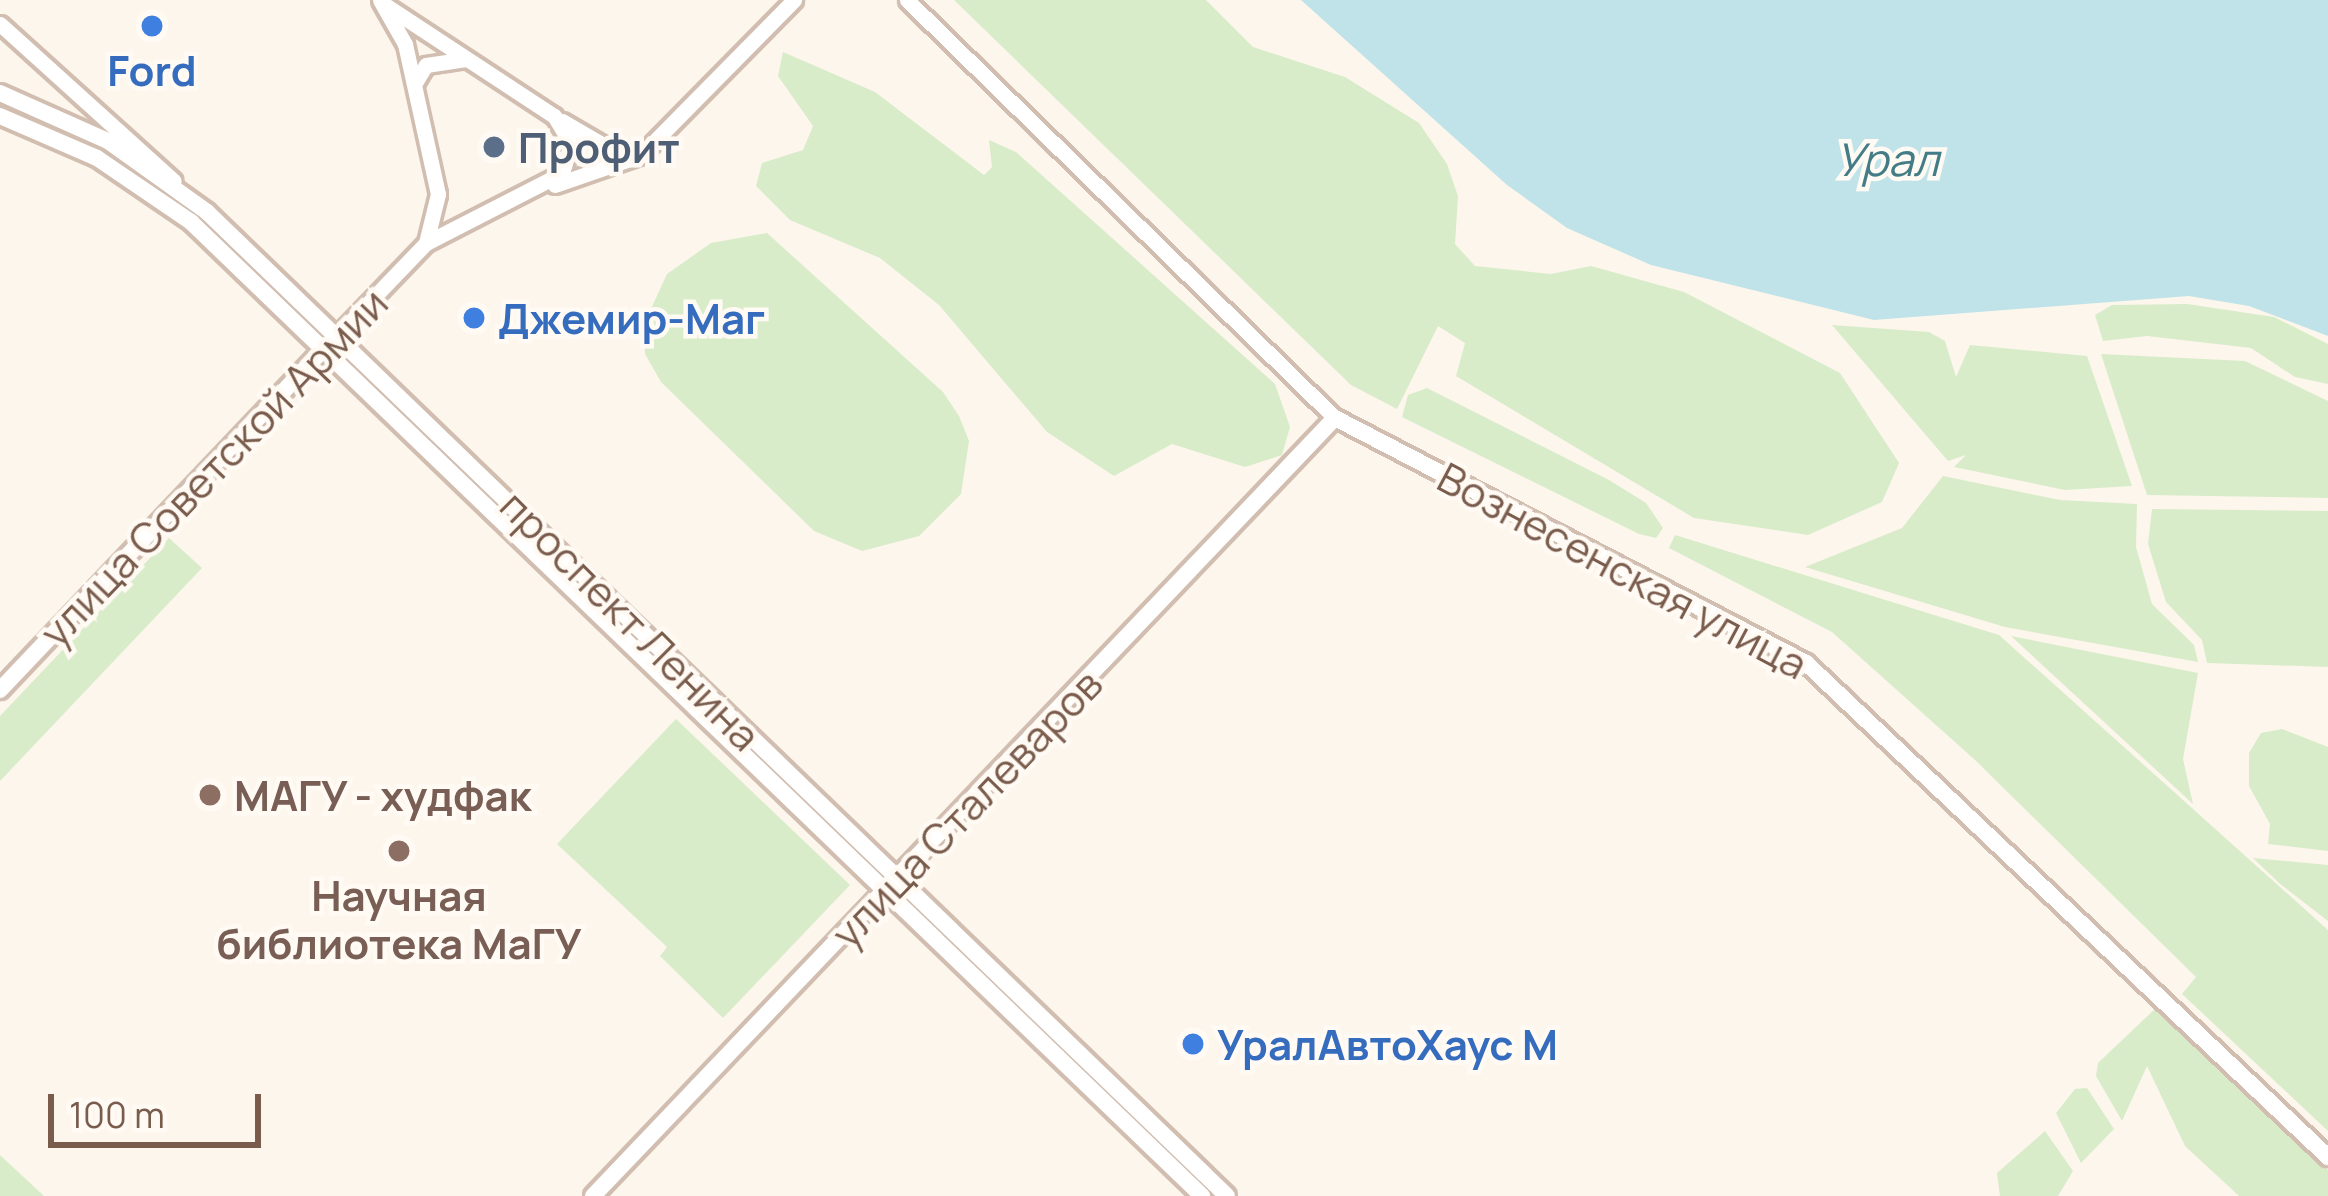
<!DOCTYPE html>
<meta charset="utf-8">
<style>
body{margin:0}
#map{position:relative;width:2328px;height:1196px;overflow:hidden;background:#fdf6ec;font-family:Manrope,sans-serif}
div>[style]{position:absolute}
.green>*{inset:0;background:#d8ecc9}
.water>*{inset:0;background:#bfe3e8}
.roads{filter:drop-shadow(3px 0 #d1beb0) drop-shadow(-3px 0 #d1beb0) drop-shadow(0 3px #d1beb0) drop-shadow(0 -3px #d1beb0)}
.tertiary>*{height:15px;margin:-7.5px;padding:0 7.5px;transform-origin:7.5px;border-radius:7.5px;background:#fff}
.secondary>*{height:16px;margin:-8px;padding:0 8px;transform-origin:8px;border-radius:8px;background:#fff}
.dots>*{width:33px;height:33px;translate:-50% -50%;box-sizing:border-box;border:6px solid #fffaf3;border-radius:50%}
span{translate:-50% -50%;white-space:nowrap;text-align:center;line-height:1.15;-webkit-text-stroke:9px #fffaf3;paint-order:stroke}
.shop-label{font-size:42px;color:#366cbe;font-weight:700}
.left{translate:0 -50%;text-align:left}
.service-label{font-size:42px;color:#4e5e75;font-weight:700}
.street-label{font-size:42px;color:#7a5c4d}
.education-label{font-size:42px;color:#785e54;font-weight:700}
.water-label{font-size:45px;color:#437c86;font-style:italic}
.scale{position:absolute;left:48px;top:1094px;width:213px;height:54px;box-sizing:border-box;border:6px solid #7a5c4d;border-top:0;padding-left:15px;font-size:36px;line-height:42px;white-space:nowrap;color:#7a5c4d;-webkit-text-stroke:9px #fffaf3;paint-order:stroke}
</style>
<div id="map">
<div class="green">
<i style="clip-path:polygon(954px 0,1206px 0,1253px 47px,1345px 77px,1419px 123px,1447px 164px,1458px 196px,1455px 244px,1475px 266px,1551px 274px,1591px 266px,1684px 292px,1840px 373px,1899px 463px,1882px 502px,1808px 535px,1694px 518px,1456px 376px,1465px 343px,1438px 326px,1397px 409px,1351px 385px)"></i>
<i style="clip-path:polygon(783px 52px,875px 92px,984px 175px,992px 167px,989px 140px,1016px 152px,1275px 384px,1290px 427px,1282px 455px,1245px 467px,1172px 444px,1114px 476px,1047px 432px,939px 305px,880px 258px,790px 220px,756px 186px,762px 163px,803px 150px,813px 126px,778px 76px)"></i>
<i style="clip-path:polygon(767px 233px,943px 392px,959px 416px,969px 441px,961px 494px,919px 536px,862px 551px,814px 531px,661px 382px,645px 354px,644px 324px,667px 274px,711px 243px)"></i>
<i style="clip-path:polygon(2187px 304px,2274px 317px,2328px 344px,2328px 384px,2295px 377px,2251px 348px,2147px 336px,2103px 341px,2095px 315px,2112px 305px)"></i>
<i style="clip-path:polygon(1832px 325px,1929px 332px,1945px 341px,1956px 377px,1970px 345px,2087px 356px,2132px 486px,2065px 490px,1954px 467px,1966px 455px,1948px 461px)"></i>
<i style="clip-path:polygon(2101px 354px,2245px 361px,2328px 401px,2328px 498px,2147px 495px)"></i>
<i style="clip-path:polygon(1427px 388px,1609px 480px,1646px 503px,1663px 528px,1656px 538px,1639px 534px,1402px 417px,1408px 395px)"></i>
<i style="clip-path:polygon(1943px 476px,2060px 500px,2137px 504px,2136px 547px,2152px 604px,2194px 645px,2198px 662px,2005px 627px,1805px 567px,1902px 528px)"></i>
<i style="clip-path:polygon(2152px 509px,2328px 511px,2328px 667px,2207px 663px,2202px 640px,2166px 602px,2148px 544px)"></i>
<i style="clip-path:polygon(1675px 535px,1999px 635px,2328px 930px,2328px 1131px,2182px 994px,2196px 977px,1975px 760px,1832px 632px,1669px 548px)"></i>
<i style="clip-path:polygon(169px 538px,202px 568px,0 781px,0 716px)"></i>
<i style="clip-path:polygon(2011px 636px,2198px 673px,2183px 759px,2193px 804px)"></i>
<i style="clip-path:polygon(676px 719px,850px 885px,723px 1018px,660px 956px,667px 947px,557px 844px)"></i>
<i style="clip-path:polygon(2282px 729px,2328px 747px,2328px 851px,2268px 844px,2270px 824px,2249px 786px,2249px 753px,2261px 733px)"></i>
<i style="clip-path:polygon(2253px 858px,2328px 865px,2328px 921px,2279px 883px)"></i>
<i style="clip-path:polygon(2157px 1007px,2328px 1170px,2328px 1196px,2239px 1196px,2185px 1146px,2147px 1066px,2122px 1121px,2096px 1076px,2098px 1063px)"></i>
<i style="clip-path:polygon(2087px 1088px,2114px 1129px,2081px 1163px,2056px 1113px,2075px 1089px)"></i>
<i style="clip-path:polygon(2045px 1131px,2073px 1171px,2058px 1196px,2000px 1196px,1997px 1173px)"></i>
<i style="clip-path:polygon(0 1155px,44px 1196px,0 1196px)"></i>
</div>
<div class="water">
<i style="clip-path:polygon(1301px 0,2328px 0,2328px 336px,2249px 306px,2189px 296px,1874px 320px,1651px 265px,1567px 228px,1507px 185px)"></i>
</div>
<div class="roads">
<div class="tertiary">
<i style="left:380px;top:0;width:51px;rotate:60.4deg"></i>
<i style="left:405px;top:44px;width:154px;rotate:77.6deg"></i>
<i style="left:438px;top:194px;width:50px;rotate:103.8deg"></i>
<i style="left:426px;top:243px;width:153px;rotate:-27.2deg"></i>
<i style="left:562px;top:173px;width:30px;rotate:-73deg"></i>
<i style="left:571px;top:144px;width:33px;rotate:-121deg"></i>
<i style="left:554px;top:116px;width:202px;rotate:-146.7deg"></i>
<i style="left:907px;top:0;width:598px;rotate:44.32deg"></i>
<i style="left:0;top:24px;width:234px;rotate:42.1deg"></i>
<i style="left:415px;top:83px;width:21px;rotate:-59deg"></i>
<i style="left:426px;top:65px;width:40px;rotate:-8.5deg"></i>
<i style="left:562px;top:121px;width:75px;rotate:30.3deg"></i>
<i style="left:555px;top:185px;width:91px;rotate:-19.2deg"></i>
<i style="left:641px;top:155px;width:218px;rotate:-45.4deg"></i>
<i style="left:323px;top:350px;width:149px;rotate:-46.1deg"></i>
</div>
<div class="secondary">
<i style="left:0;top:93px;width:118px;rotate:24deg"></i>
<i style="left:108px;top:141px;width:122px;rotate:35.6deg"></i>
<i style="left:207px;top:212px;width:1417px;rotate:43.97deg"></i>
<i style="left:0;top:116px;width:106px;rotate:23.4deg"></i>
<i style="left:97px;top:158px;width:114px;rotate:34.2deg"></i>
<i style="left:191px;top:222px;width:1404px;rotate:43.93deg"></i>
<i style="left:0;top:690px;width:469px;rotate:-46.5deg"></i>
<i style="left:593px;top:1196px;width:1075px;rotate:-46.36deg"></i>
<i style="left:1335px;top:418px;width:531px;rotate:27.48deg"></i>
<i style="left:1806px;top:663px;width:719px;rotate:43.42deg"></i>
</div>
</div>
<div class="dots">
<i style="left:152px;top:26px;background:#3f7fe0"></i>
<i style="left:494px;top:147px;background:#5c6f8a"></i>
<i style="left:474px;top:318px;background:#3f7fe0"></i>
<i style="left:210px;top:795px;background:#8d6e63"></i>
<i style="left:399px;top:851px;background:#8d6e63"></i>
<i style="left:1193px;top:1044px;background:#3f7fe0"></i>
</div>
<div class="shop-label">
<span style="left:152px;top:70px">Ford</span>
<span class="left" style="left:498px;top:318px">Джемир-Маг</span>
<span class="left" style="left:1217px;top:1044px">УралАвтоХаус М</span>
</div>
<div class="service-label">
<span class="left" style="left:518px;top:147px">Профит</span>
</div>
<div class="street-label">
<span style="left:213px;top:467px;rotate:-46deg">улица Советской Армии</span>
<span style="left:1623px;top:570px;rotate:28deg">Вознесенская улица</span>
<span style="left:631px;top:620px;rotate:45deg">проспект Ленина</span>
<span style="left:966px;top:808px;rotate:-46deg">улица Сталеваров</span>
</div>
<div class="education-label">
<span class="left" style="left:234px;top:795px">МАГУ - худфак</span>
<span style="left:399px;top:919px">Научная<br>библиотека МаГУ</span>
</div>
<div class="water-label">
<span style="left:1887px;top:160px">Урал</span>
</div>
<div class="scale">100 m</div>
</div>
